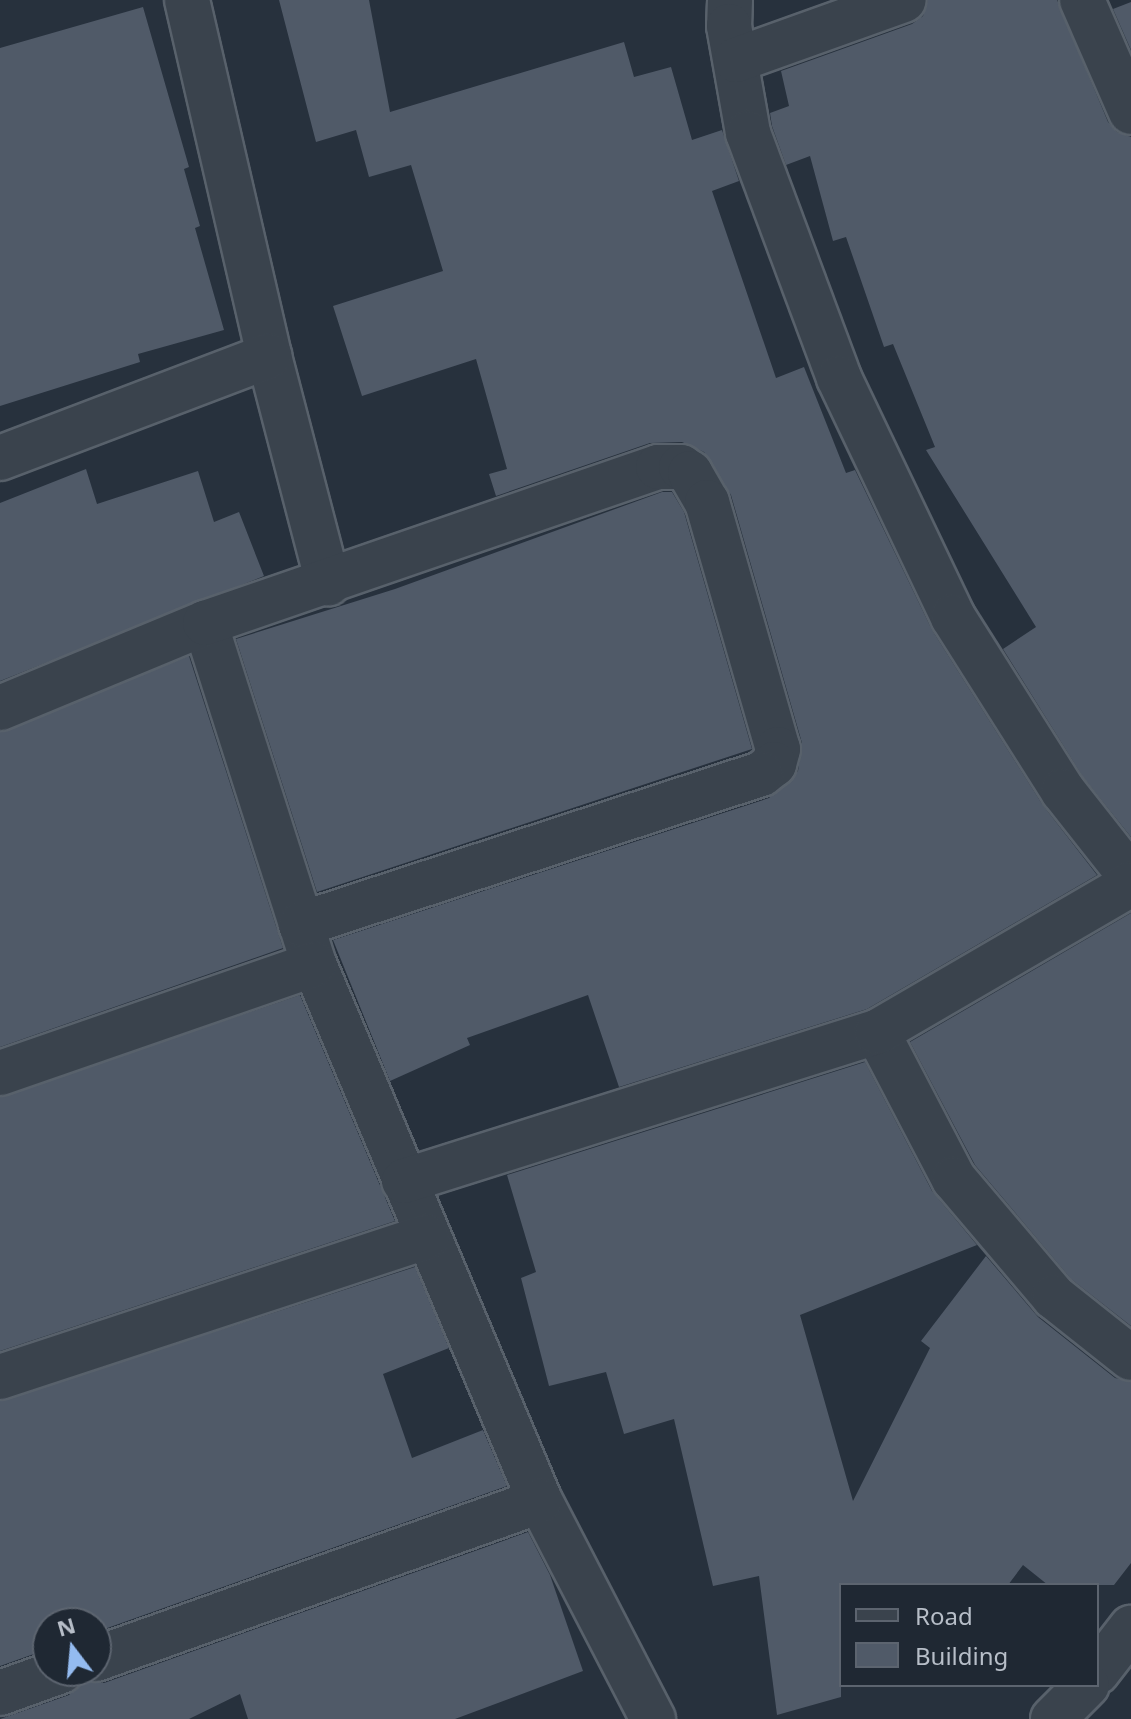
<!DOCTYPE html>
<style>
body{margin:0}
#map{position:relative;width:1131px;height:1719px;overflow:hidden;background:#27313d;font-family:"Noto Sans",sans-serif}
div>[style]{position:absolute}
.building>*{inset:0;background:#505a68}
.roads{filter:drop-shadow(2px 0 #58616b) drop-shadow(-2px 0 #58616b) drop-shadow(0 2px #58616b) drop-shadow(0 -2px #58616b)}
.minor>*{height:44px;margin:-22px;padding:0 22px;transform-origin:22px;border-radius:22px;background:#3a434d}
span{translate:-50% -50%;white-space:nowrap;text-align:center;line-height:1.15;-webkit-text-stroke:6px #1f2833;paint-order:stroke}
.legend{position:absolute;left:839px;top:1583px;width:260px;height:104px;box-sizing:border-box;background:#1f2833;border:2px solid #5c646f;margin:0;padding:10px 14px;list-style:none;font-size:24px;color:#b7bec8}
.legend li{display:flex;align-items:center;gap:16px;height:40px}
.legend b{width:40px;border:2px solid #5c646f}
.north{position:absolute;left:32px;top:1607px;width:80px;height:80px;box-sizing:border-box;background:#1f2833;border:2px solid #5c646f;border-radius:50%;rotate:344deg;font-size:22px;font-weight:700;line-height:32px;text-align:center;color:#b7bec8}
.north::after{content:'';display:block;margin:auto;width:28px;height:36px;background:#94bbf0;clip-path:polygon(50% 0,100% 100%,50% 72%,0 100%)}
</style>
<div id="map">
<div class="building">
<i style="clip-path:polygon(279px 0,369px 0,390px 112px,624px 42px,634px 77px,671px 67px,692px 140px,722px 130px,739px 181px,712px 191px,776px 378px,804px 367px,846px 473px,855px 470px,932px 630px,1042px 804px,1097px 875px,867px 1009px,619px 1087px,588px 995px,467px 1038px,470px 1045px,390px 1081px,333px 940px,769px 798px,798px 771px,802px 743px,731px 495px,704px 452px,682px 442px,650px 443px,496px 496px,489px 474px,507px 469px,476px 359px,362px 396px,333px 306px,443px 271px,411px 165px,369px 177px,356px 130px,316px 142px)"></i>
<i style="clip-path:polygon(928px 0,1057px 0,1108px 122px,1117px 132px,1131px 137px,1131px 837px,1083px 777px,1003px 649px,1036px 627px,926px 450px,935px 447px,893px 344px,884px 347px,846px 237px,833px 241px,810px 156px,786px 165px,772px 126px,770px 113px,789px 106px,781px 71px,912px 24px,923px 16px)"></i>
<i style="clip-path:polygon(1131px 2px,1131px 50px,1113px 9px)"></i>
<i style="clip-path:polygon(143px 7px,189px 167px,184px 169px,200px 226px,195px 228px,224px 330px,138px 354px,140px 362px,0 406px,0 48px)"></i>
<i style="clip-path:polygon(86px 469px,97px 504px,198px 471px,214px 522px,239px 512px,264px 576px,0 681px,0 503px)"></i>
<i style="clip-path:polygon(662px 492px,672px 492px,684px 512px,752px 749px,317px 892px,236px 639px,395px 589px)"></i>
<i style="clip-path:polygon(189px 656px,283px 948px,0 1047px,0 732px)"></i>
<i style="clip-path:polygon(1131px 913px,1131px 1326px,1071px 1279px,975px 1165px,910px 1042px)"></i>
<i style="clip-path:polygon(300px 995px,395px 1221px,0 1351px,0 1097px)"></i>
<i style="clip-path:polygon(865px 1062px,932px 1191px,977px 1245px,800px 1315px,853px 1501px,930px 1348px,921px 1341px,986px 1256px,1038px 1317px,1115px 1378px,1131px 1382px,1131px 1563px,1114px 1585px,1048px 1585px,1023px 1565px,1008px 1585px,841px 1585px,841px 1697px,777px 1715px,759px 1576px,713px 1586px,674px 1419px,624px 1434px,606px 1372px,549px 1386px,521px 1278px,536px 1272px,507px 1175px)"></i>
<i style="clip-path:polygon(415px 1267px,449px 1348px,383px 1374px,412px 1458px,483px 1430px,507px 1486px,96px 1632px,96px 1623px,48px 1623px,48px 1649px,0 1666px,0 1401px)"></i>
<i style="clip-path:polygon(528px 1532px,550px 1575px,583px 1671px,455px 1719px,248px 1719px,240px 1694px,189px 1719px,0 1719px,69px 1695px,84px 1680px,104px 1683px)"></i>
</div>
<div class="roads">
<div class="minor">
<i style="left:187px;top:0;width:365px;rotate:77deg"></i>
<i style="left:269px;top:356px;width:235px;rotate:75.4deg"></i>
<i style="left:730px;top:0;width:26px;rotate:92deg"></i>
<i style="left:729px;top:26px;width:109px;rotate:79.9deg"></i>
<i style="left:748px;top:133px;width:261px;rotate:69.6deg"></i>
<i style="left:839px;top:378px;width:265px;rotate:64.5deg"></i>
<i style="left:953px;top:617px;width:206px;rotate:57.7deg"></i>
<i style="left:1063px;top:791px;width:110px;rotate:51.7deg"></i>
<i style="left:1082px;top:0;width:122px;rotate:66.4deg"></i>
<i style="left:736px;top:60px;width:178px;rotate:-19.7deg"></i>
<i style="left:0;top:458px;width:288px;rotate:-20.8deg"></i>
<i style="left:205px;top:623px;width:358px;rotate:72.3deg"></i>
<i style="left:314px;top:964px;width:583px;rotate:67.18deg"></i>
<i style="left:540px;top:1501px;width:246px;rotate:62.6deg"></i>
<i style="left:0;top:708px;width:222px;rotate:-22.5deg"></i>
<i style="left:205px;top:623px;width:479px;rotate:-19deg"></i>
<i style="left:658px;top:467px;width:23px"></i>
<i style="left:681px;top:467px;width:11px;rotate:34deg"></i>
<i style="left:690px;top:473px;width:34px;rotate:60deg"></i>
<i style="left:707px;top:502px;width:257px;rotate:74deg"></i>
<i style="left:778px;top:749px;width:16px;rotate:105deg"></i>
<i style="left:774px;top:764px;width:16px;rotate:142deg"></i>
<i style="left:761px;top:774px;width:484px;rotate:161.9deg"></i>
<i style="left:877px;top:1032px;width:166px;rotate:62.4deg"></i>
<i style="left:954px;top:1179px;width:155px;rotate:49.7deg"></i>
<i style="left:1054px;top:1297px;width:98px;rotate:38.4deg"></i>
<i style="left:0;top:1073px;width:332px;rotate:-19.1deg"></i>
<i style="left:404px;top:1181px;width:496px;rotate:-17.5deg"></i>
<i style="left:877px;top:1032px;width:294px;rotate:-30.2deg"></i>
<i style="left:0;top:1377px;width:449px;rotate:-18.2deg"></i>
<i style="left:96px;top:1659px;width:471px;rotate:-19.6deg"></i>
<i style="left:1097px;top:1672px;width:56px;rotate:-52.3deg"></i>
<i style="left:0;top:1693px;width:65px;rotate:-19.8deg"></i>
<i style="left:1053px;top:1719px;width:48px;rotate:-45deg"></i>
</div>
</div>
<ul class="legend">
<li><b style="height:10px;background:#3a434d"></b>Road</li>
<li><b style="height:22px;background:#505a68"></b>Building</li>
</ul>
<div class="north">N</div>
</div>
